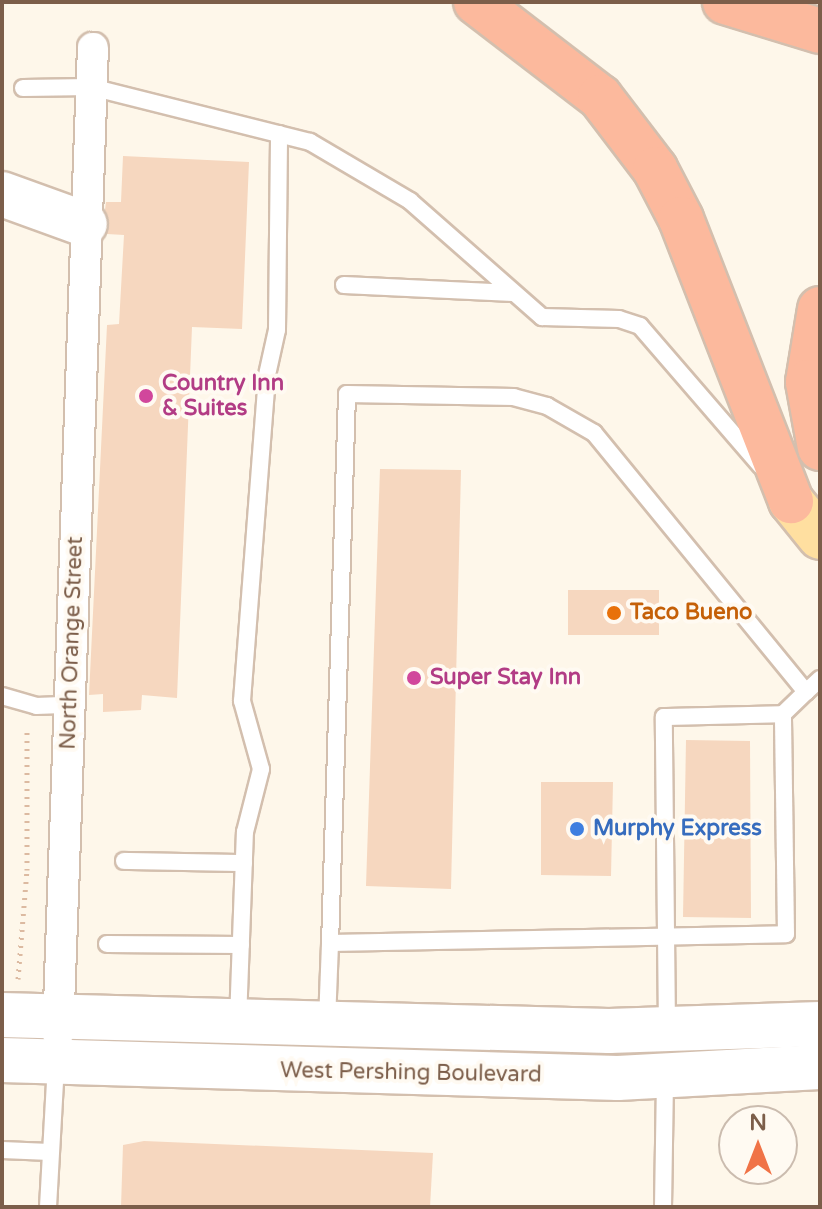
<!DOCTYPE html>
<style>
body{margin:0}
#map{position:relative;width:822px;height:1209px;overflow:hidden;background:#fef7ea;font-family:"Varela Round",sans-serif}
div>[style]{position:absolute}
.building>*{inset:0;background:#f6d7bf}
.path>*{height:5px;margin-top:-2.5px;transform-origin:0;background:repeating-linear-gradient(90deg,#dcbaa1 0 2px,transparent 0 8px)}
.roads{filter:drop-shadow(2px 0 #d3bfae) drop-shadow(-2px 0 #d3bfae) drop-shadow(0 2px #d3bfae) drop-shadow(0 -2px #d3bfae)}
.lane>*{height:16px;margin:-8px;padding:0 8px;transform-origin:8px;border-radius:8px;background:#fff}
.street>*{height:30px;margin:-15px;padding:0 15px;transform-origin:15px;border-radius:15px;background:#fff}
.secondary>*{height:44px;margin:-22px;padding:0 22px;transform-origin:22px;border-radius:22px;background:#fff}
.primary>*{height:44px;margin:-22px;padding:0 22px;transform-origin:22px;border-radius:22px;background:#ffdfa0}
.highway>*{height:44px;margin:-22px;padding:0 22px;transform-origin:22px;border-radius:22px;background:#fcb99d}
.dots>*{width:22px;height:22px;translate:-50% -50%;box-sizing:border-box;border:4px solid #fffaf2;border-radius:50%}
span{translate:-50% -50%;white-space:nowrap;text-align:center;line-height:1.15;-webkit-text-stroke:8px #fffaf2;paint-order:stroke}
.hotel-label{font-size:22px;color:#b23c85;font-weight:700}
.left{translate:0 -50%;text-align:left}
.food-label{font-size:22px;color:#c56008;font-weight:700}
.street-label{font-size:22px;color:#7c5e4a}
.shop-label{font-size:22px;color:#366cbe;font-weight:700}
.frame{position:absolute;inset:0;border:4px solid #7c5e4a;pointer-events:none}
.north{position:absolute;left:718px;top:1105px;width:80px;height:80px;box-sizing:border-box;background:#fffaf2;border:2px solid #cbbcaf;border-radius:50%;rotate:0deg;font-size:22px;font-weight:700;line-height:32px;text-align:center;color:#7c5e4a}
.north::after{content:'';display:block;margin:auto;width:28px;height:36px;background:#f07347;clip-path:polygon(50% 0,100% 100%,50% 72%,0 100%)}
</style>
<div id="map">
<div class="building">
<i style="clip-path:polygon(123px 156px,249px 162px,242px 329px,192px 327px,177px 698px,142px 695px,141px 710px,103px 712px,103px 694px,89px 695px,107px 325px,119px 324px,124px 235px,107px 234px,105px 210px,106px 202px,121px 202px)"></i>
<i style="clip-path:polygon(380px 469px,461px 470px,451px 889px,366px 886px)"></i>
<i style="clip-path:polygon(568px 590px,659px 590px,659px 635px,568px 635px)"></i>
<i style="clip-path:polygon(686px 740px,750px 741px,751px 918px,683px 917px)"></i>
<i style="clip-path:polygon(541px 782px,613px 782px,611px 876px,541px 875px)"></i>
<i style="clip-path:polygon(144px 1141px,433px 1153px,430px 1207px,121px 1207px,123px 1145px)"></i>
</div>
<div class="path">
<i style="left:18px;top:979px;width:109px;rotate:-85.3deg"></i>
<i style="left:27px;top:870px;width:143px;rotate:-90deg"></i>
</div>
<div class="roads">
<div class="lane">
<i style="left:23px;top:88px;width:68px;rotate:-0.8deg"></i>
<i style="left:91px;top:87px;width:226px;rotate:14.1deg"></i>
<i style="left:310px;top:142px;width:116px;rotate:30.5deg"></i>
<i style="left:410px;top:201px;width:176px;rotate:41.3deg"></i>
<i style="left:542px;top:317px;width:77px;rotate:1.5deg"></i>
<i style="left:619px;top:319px;width:22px;rotate:18deg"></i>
<i style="left:640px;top:326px;width:185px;rotate:49.2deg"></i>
<i style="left:344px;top:285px;width:169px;rotate:2.7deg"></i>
<i style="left:806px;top:692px;width:335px;rotate:-129.3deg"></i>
<i style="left:594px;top:433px;width:54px;rotate:-150.1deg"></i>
<i style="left:547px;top:406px;width:34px;rotate:-165deg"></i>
<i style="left:514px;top:397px;width:167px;rotate:-179deg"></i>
<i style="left:347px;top:394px;width:549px;rotate:91.77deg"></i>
<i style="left:330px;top:943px;width:456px;rotate:-1.1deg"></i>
<i style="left:786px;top:934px;width:220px;rotate:-90.8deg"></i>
<i style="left:783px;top:714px;width:32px;rotate:-44deg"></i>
<i style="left:806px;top:692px;width:19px;rotate:-43deg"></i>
<i style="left:2px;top:696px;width:35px;rotate:16deg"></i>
<i style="left:36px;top:706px;width:33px;rotate:-2deg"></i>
<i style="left:124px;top:861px;width:120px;rotate:1deg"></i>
<i style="left:107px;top:944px;width:134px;rotate:0.4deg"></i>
<i style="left:238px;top:1021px;width:189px;rotate:-87.9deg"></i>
<i style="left:245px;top:832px;width:65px;rotate:-75.7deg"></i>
<i style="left:261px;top:769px;width:71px;rotate:-105.6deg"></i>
<i style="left:242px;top:701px;width:327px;rotate:-85.6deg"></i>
<i style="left:267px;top:375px;width:46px;rotate:-77.5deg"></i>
<i style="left:277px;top:330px;width:196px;rotate:-89.4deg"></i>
<i style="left:327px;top:1022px;width:79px;rotate:-87.8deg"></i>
<i style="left:667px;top:1028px;width:311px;rotate:-90.6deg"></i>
<i style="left:664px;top:717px;width:119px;rotate:-1.4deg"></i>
<i style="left:2px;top:1150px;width:48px;rotate:2.4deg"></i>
<i style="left:48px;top:1207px;width:142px;rotate:-86.8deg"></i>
<i style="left:663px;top:1207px;width:129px;rotate:-89.1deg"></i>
</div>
<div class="street">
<i style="left:58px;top:1034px;width:987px;rotate:-87.97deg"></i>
</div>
<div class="secondary">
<i style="left:2px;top:194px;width:88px;rotate:19.9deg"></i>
<i style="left:2px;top:1015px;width:607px;rotate:1.51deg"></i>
<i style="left:609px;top:1031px;width:211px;rotate:-1.9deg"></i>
<i style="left:2px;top:1060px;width:616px;rotate:1.67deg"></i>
<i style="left:618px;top:1078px;width:202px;rotate:-3.1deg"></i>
</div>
<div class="primary">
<i style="left:791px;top:501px;width:46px;rotate:51.1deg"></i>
</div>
<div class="highway">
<i style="left:476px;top:2px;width:156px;rotate:37.5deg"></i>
<i style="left:600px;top:97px;width:91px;rotate:52.6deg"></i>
<i style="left:655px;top:169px;width:56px;rotate:62.5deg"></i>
<i style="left:681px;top:219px;width:303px;rotate:68.7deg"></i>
<i style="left:725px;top:2px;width:99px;rotate:17deg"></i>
<i style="left:820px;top:309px;width:74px;rotate:99.3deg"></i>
<i style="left:808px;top:382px;width:67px;rotate:79.7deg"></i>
</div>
</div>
<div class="dots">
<i style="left:146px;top:396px;background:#d1479c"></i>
<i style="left:614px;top:613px;background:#e8710a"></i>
<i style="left:414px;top:678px;background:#d1479c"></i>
<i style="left:577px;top:829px;background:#3f7fe0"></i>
</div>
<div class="hotel-label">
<span class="left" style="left:162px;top:396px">Country Inn<br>&amp; Suites</span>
<span class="left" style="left:430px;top:678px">Super Stay Inn</span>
</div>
<div class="food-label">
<span class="left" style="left:630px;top:613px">Taco Bueno</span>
</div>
<div class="street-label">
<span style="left:72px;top:643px;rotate:-88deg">North Orange Street</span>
<span style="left:411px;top:1073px;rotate:1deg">West Pershing Boulevard</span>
</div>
<div class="shop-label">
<span class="left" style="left:593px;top:829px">Murphy Express</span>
</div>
<div class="frame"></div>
<div class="north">N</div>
</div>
